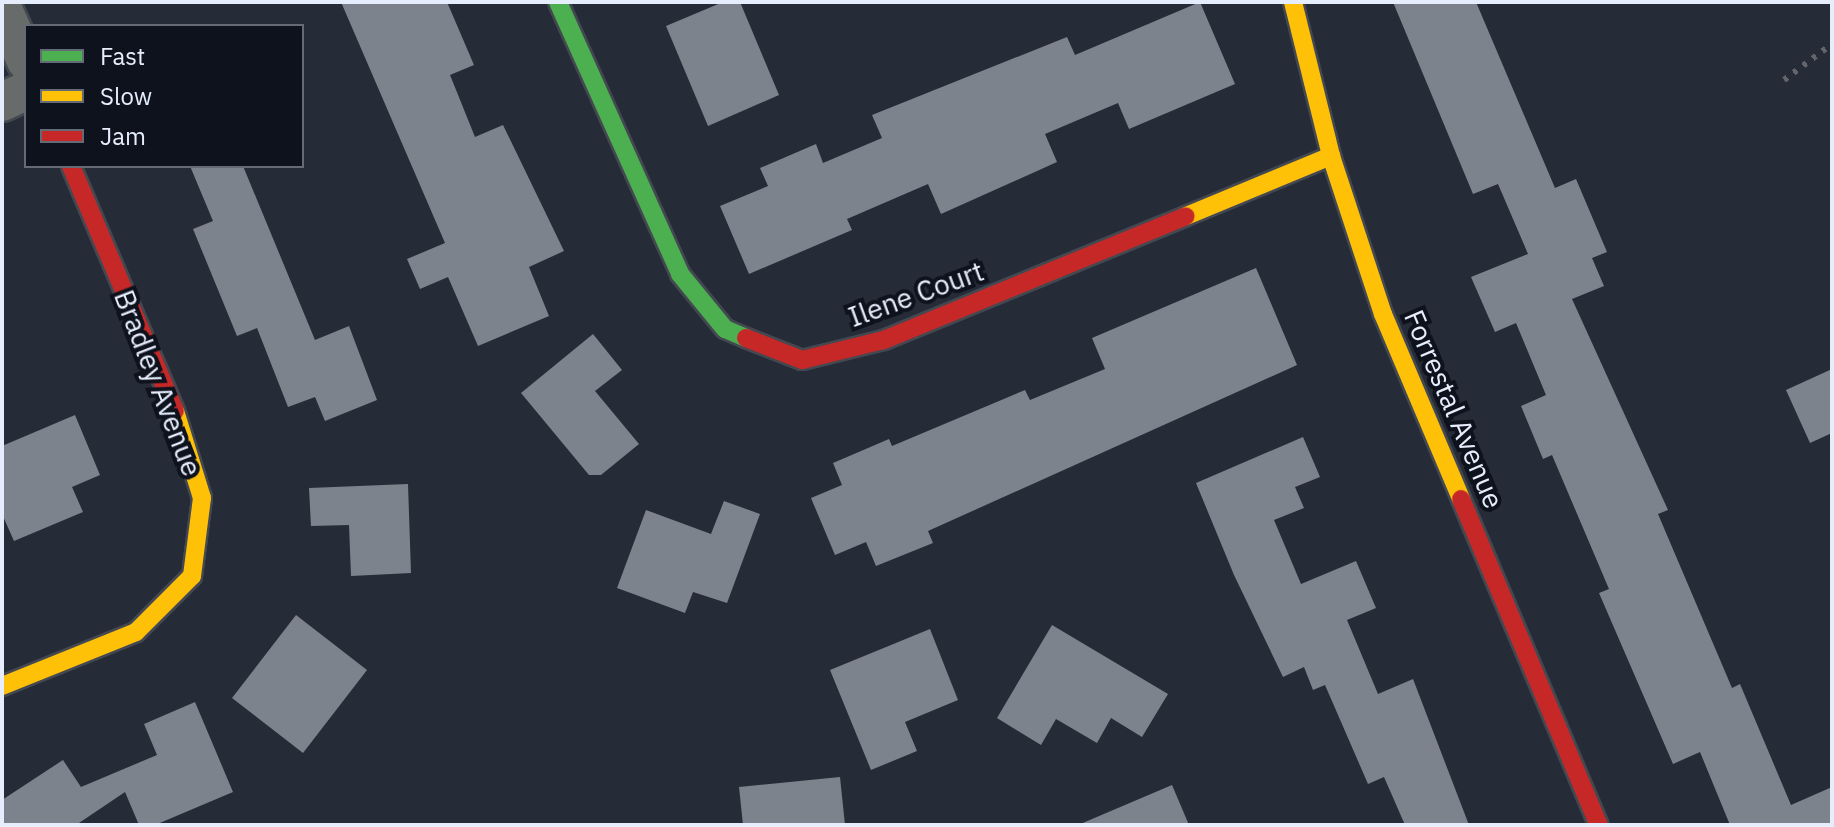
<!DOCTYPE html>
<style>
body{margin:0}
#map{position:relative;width:1834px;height:827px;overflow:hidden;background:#262c37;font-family:"IBM Plex Sans",sans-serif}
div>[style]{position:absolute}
.building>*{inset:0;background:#7d838d}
.roads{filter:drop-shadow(2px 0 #434851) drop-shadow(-2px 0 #434851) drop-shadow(0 2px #434851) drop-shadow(0 -2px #434851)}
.street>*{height:38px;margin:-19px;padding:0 19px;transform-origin:19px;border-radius:19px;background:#676b69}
.fast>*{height:18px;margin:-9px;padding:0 9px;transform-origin:9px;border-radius:9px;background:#4caf50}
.slow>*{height:18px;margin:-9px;padding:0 9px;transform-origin:9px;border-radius:9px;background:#ffc107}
.jam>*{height:18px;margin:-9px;padding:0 9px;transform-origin:9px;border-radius:9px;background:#c62828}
.rail>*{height:6px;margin-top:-3px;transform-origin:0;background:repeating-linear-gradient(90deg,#626569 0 4px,transparent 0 12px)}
span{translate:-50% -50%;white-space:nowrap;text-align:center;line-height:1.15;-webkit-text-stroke:8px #0d121c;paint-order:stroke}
.street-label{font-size:28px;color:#e6edfc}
.frame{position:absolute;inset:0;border:4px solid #e6edfc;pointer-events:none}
.legend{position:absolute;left:24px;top:24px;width:280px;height:144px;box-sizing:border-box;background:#0d121c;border:2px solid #646a76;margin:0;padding:10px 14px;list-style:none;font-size:24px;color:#e6edfc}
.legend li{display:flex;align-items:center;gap:16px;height:40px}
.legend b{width:40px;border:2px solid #646a76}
</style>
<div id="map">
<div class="building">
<i style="clip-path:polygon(341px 2px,447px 2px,474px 65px,450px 75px,475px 137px,503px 125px,564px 251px,529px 267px,549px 316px,478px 346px,448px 277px,420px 289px,407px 259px,445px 243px)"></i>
<i style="clip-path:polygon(723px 2px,740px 2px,779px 95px,708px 126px,666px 26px)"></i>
<i style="clip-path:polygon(1200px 2px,1235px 84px,1129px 129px,1118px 103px,1045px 134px,1057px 162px,941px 214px,928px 184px,847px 219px,852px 230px,749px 274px,720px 206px,768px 186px,760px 168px,816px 144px,823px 163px,882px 138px,872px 115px,1067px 37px,1075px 55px)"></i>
<i style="clip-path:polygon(1393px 2px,1476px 2px,1555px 188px,1576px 179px,1607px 252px,1592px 258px,1604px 286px,1572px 299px,1668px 510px,1658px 514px,1732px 688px,1740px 684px,1791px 805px,1832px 787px,1832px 825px,1730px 825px,1700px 752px,1673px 764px,1599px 593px,1609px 589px,1552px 455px,1543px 459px,1521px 406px,1546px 395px,1516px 323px,1495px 332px,1471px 277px,1528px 254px,1498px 184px,1473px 194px)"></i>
<i style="clip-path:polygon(190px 166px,243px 166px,315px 340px,349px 326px,377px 400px,325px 421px,315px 397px,288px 407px,257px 328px,237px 336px,193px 229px,213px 221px)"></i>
<i style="clip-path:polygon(1256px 268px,1297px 365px,928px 531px,933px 543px,876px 566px,866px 542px,835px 555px,811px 498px,842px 485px,833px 463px,889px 439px,892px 446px,1025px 390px,1030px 400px,1105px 369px,1092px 338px)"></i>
<i style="clip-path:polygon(593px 334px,622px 370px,595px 391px,639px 444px,601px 475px,589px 475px,521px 393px)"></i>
<i style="clip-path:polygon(1832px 369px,1832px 433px,1810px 443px,1786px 390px)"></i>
<i style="clip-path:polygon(75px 415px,100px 475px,72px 487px,83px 512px,14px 541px,2px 514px,2px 446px)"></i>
<i style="clip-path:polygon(1303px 437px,1320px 477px,1295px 487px,1304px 508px,1274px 520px,1301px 584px,1356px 561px,1376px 608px,1347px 620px,1378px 694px,1413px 679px,1469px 825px,1405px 825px,1384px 777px,1368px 784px,1325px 685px,1313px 690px,1304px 667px,1283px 677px,1234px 575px,1196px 483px)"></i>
<i style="clip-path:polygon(408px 484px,411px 573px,351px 576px,349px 525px,311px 526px,309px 488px)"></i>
<i style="clip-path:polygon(724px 501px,760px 514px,727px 603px,693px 592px,685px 613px,617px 588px,646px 510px,711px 534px)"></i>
<i style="clip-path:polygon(296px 615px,367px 670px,303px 753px,232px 698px)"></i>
<i style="clip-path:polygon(1052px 625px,1168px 694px,1142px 737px,1111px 718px,1097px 743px,1056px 719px,1041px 745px,997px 718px)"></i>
<i style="clip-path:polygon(930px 629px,958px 700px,905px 722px,917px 751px,871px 770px,830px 670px)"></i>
<i style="clip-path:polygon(195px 702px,233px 792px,155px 825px,139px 825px,125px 792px,76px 825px,2px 825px,2px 800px,63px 760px,81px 787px,157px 755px,144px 724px)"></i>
<i style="clip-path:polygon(840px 777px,845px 825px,743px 825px,739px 787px)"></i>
<i style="clip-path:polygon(1172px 785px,1189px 825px,1078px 825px)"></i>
</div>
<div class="roads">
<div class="street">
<i style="left:2px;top:7px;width:59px;rotate:66deg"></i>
<i style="left:2px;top:102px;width:26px;rotate:-25deg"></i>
</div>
<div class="fast">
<i style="left:558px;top:2px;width:298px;rotate:65.8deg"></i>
<i style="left:680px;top:274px;width:71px;rotate:50.7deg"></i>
<i style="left:725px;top:329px;width:23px;rotate:23deg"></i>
</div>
<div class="slow">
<i style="left:1293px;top:2px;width:159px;rotate:76.1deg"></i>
<i style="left:1331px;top:156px;width:166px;rotate:71.8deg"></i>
<i style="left:1383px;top:314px;width:201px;rotate:67.1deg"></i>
<i style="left:1186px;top:216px;width:157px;rotate:-22.5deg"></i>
<i style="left:2px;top:686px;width:144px;rotate:-21.9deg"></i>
<i style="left:136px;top:632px;width:79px;rotate:-45deg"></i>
<i style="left:192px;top:576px;width:79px;rotate:-82.7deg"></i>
<i style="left:202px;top:498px;width:91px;rotate:-107.2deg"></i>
</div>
<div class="jam">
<i style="left:71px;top:166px;width:266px;rotate:67deg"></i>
<i style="left:746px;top:338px;width:60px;rotate:21.4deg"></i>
<i style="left:802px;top:360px;width:84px;rotate:-13.7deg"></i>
<i style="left:884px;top:340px;width:326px;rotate:-22.3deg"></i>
<i style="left:1461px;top:499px;width:354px;rotate:67.1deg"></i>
</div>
</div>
<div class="rail">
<i style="left:1784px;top:80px;width:60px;rotate:-36.9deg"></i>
</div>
<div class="street-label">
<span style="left:916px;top:294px;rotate:-20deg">Ilene Court</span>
<span style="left:158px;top:383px;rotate:69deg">Bradley Avenue</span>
<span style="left:1454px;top:409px;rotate:67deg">Forrestal Avenue</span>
</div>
<div class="frame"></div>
<ul class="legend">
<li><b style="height:10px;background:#4caf50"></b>Fast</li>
<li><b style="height:10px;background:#ffc107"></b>Slow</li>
<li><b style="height:10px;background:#c62828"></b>Jam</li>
</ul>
</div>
